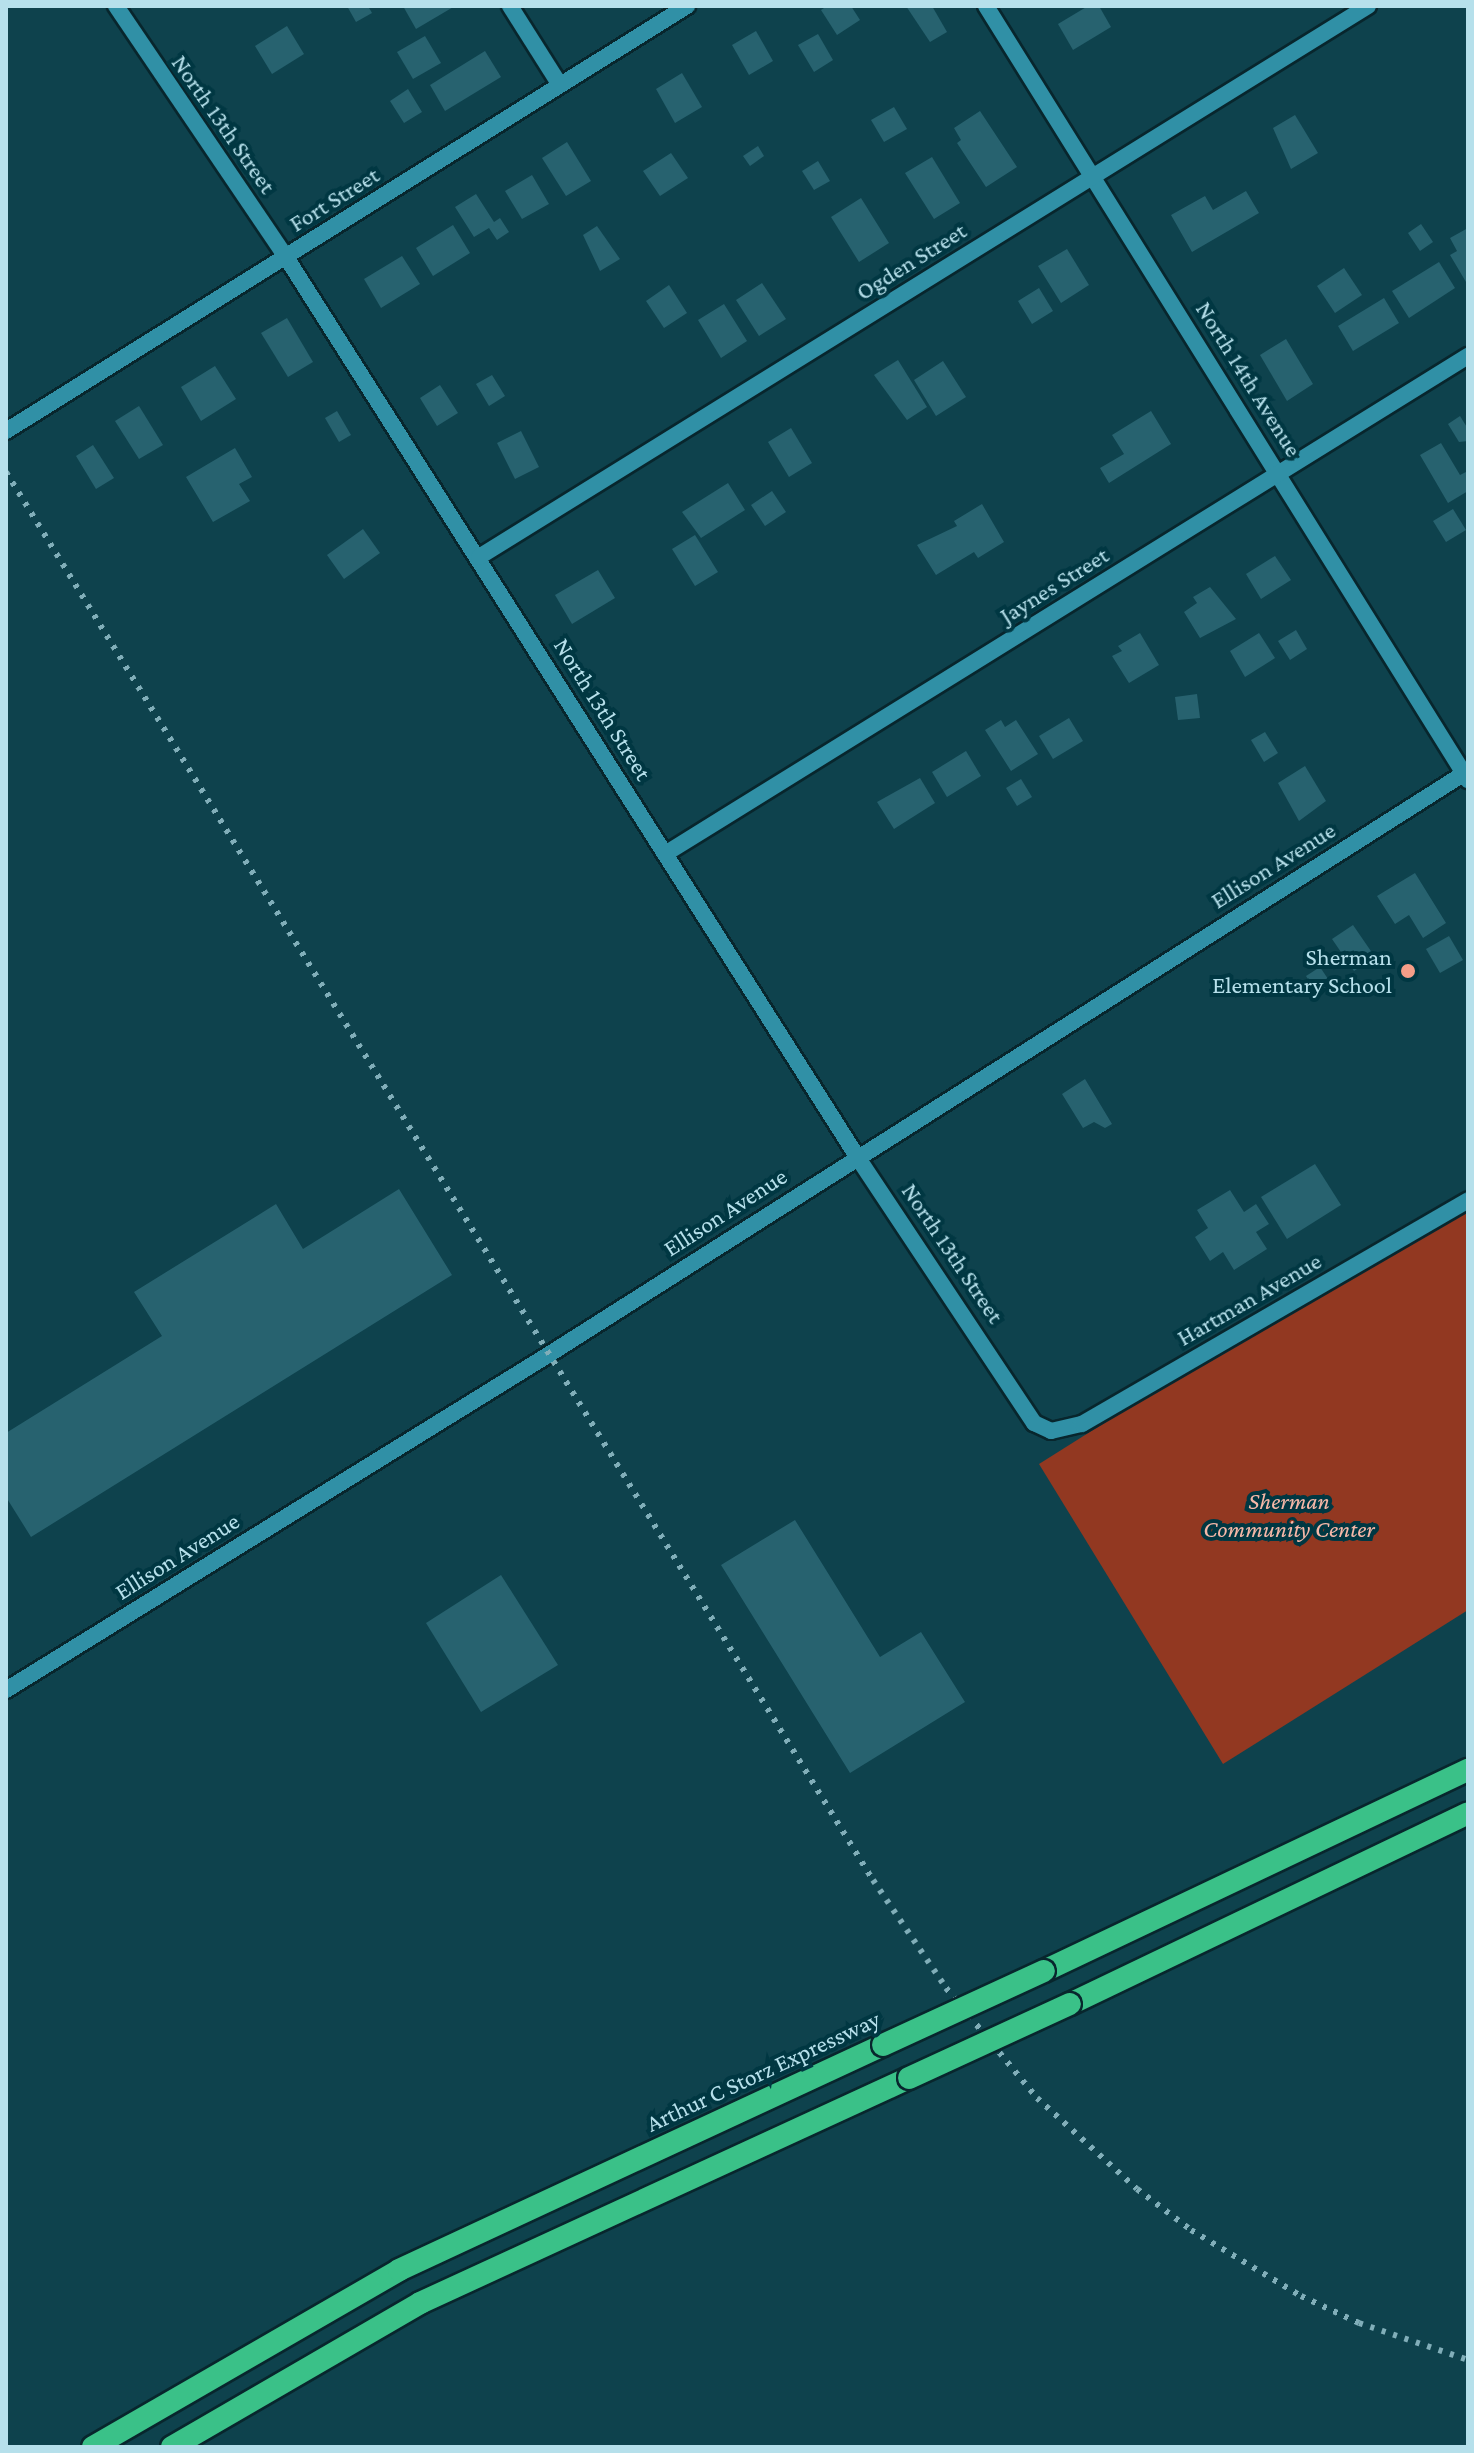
<!DOCTYPE html>
<style>
body{margin:0}
#map{position:relative;width:1474px;height:2453px;overflow:hidden;background:#0e424d;font-family:"Crimson Pro",serif}
div>[style]{position:absolute}
.green>*{inset:0;background:#923821}
.building>*{inset:0;background:#27626f}
.roads{filter:drop-shadow(2px 0 #08262d) drop-shadow(-2px 0 #08262d) drop-shadow(0 2px #08262d) drop-shadow(0 -2px #08262d)}
.minor>*{height:16px;margin:-8px;padding:0 8px;transform-origin:8px;border-radius:8px;background:#3090a6}
.tertiary>*{height:16px;margin:-8px;padding:0 8px;transform-origin:8px;border-radius:8px;background:#3090a6}
.trunk>*{height:22px;margin:-11px;padding:0 11px;transform-origin:11px;border-radius:11px;background:#3ac188}
.rail>*{height:6px;margin-top:-3px;transform-origin:0;background:repeating-linear-gradient(90deg,#81aeb9 0 4px,transparent 0 12px)}
.bridges{filter:drop-shadow(2px 0 #08262d) drop-shadow(-2px 0 #08262d) drop-shadow(0 2px #08262d) drop-shadow(0 -2px #08262d)}
.trunk-bridge>*{height:22px;margin:-11px;padding:0 11px;transform-origin:11px;border-radius:11px;background:#3ac188}
.dots>*{width:22px;height:22px;translate:-50% -50%;box-sizing:border-box;border:4px solid #003742;border-radius:50%}
span{translate:-50% -50%;white-space:nowrap;text-align:center;line-height:1.15;-webkit-text-stroke:8px #003742;paint-order:stroke}
.street-label{font-size:24px;color:#b6e0eb}
.poi-label{font-size:24px;color:#b6e0eb}
.right{translate:-100% -50%;text-align:right}
.park-label{font-size:24px;color:#f6b8a8;font-style:italic}
.frame{position:absolute;inset:0;border:8px solid #b6e0eb;pointer-events:none}
</style>
<div id="map">
<div class="green">
<i style="clip-path:polygon(1468px 1194px,1468px 1610px,1223px 1764px,1039px 1464px)"></i>
</div>
<div class="building">
<i style="clip-path:polygon(347px 6px,368px 6px,372px 13px,356px 22px)"></i>
<i style="clip-path:polygon(403px 6px,455px 6px,416px 29px)"></i>
<i style="clip-path:polygon(827px 6px,851px 6px,860px 20px,837px 35px,821px 10px)"></i>
<i style="clip-path:polygon(906px 6px,932px 6px,947px 32px,930px 42px)"></i>
<i style="clip-path:polygon(1088px 6px,1099px 6px,1111px 27px,1073px 50px,1058px 24px)"></i>
<i style="clip-path:polygon(287px 26px,304px 54px,272px 74px,255px 46px)"></i>
<i style="clip-path:polygon(756px 31px,773px 61px,749px 75px,732px 45px)"></i>
<i style="clip-path:polygon(818px 34px,833px 60px,814px 72px,798px 45px)"></i>
<i style="clip-path:polygon(425px 36px,441px 63px,413px 79px,397px 52px)"></i>
<i style="clip-path:polygon(485px 51px,501px 77px,445px 111px,430px 85px)"></i>
<i style="clip-path:polygon(682px 73px,702px 107px,675px 123px,656px 89px)"></i>
<i style="clip-path:polygon(408px 89px,422px 112px,404px 123px,390px 101px)"></i>
<i style="clip-path:polygon(894px 107px,907px 129px,884px 142px,871px 120px)"></i>
<i style="clip-path:polygon(980px 111px,1017px 167px,986px 187px,957px 143px,961px 140px,954px 128px)"></i>
<i style="clip-path:polygon(1295px 115px,1318px 153px,1291px 169px,1273px 128px)"></i>
<i style="clip-path:polygon(567px 142px,591px 181px,566px 196px,542px 158px)"></i>
<i style="clip-path:polygon(758px 146px,764px 156px,750px 166px,743px 156px)"></i>
<i style="clip-path:polygon(671px 153px,688px 178px,660px 196px,643px 171px)"></i>
<i style="clip-path:polygon(932px 157px,960px 203px,934px 219px,905px 173px)"></i>
<i style="clip-path:polygon(818px 161px,830px 181px,814px 190px,802px 171px)"></i>
<i style="clip-path:polygon(532px 175px,549px 204px,522px 219px,505px 191px)"></i>
<i style="clip-path:polygon(1246px 191px,1259px 213px,1192px 252px,1171px 215px,1205px 196px,1213px 210px)"></i>
<i style="clip-path:polygon(476px 194px,494px 222px,500px 218px,509px 232px,497px 240px,489px 228px,474px 237px,455px 207px)"></i>
<i style="clip-path:polygon(861px 198px,889px 243px,859px 262px,831px 217px)"></i>
<i style="clip-path:polygon(1421px 224px,1433px 242px,1420px 251px,1408px 233px)"></i>
<i style="clip-path:polygon(453px 225px,470px 253px,433px 276px,416px 248px)"></i>
<i style="clip-path:polygon(597px 226px,620px 259px,600px 271px,583px 235px)"></i>
<i style="clip-path:polygon(1468px 228px,1468px 281px,1466px 282px,1450px 255px,1457px 251px,1450px 238px)"></i>
<i style="clip-path:polygon(1067px 249px,1089px 285px,1061px 303px,1038px 266px)"></i>
<i style="clip-path:polygon(402px 256px,420px 284px,381px 308px,364px 279px)"></i>
<i style="clip-path:polygon(1439px 262px,1455px 288px,1409px 318px,1392px 291px)"></i>
<i style="clip-path:polygon(1344px 268px,1362px 295px,1335px 313px,1317px 286px)"></i>
<i style="clip-path:polygon(762px 283px,786px 319px,759px 336px,736px 300px)"></i>
<i style="clip-path:polygon(669px 285px,687px 313px,664px 328px,646px 301px)"></i>
<i style="clip-path:polygon(1039px 288px,1053px 311px,1032px 324px,1018px 301px)"></i>
<i style="clip-path:polygon(1384px 298px,1399px 323px,1353px 351px,1338px 326px)"></i>
<i style="clip-path:polygon(724px 304px,747px 341px,721px 358px,698px 320px)"></i>
<i style="clip-path:polygon(287px 318px,313px 362px,288px 377px,261px 333px)"></i>
<i style="clip-path:polygon(1286px 339px,1313px 384px,1287px 401px,1260px 355px)"></i>
<i style="clip-path:polygon(898px 360px,927px 407px,907px 420px,874px 375px)"></i>
<i style="clip-path:polygon(943px 361px,966px 397px,936px 416px,914px 380px)"></i>
<i style="clip-path:polygon(215px 366px,236px 399px,201px 421px,181px 387px)"></i>
<i style="clip-path:polygon(492px 375px,505px 396px,489px 406px,476px 384px)"></i>
<i style="clip-path:polygon(440px 385px,458px 413px,437px 426px,420px 398px)"></i>
<i style="clip-path:polygon(139px 406px,163px 445px,139px 459px,115px 421px)"></i>
<i style="clip-path:polygon(337px 411px,351px 435px,339px 442px,325px 418px)"></i>
<i style="clip-path:polygon(1151px 411px,1171px 444px,1109px 483px,1100px 468px,1124px 454px,1112px 435px)"></i>
<i style="clip-path:polygon(1460px 416px,1468px 429px,1468px 441px,1459px 442px,1448px 424px)"></i>
<i style="clip-path:polygon(791px 428px,812px 463px,789px 477px,768px 442px)"></i>
<i style="clip-path:polygon(521px 431px,539px 467px,515px 479px,497px 443px)"></i>
<i style="clip-path:polygon(1441px 443px,1460px 475px,1468px 471px,1468px 491px,1448px 503px,1420px 455px)"></i>
<i style="clip-path:polygon(93px 445px,114px 478px,96px 489px,76px 456px)"></i>
<i style="clip-path:polygon(235px 448px,252px 477px,239px 484px,250px 501px,213px 522px,186px 477px)"></i>
<i style="clip-path:polygon(728px 483px,745px 510px,701px 538px,682px 512px)"></i>
<i style="clip-path:polygon(772px 491px,786px 512px,765px 526px,751px 505px)"></i>
<i style="clip-path:polygon(982px 504px,1004px 542px,978px 558px,974px 552px,936px 575px,917px 545px,957px 526px,954px 521px)"></i>
<i style="clip-path:polygon(1453px 509px,1466px 530px,1446px 542px,1433px 521px)"></i>
<i style="clip-path:polygon(363px 529px,380px 553px,344px 579px,327px 555px)"></i>
<i style="clip-path:polygon(695px 535px,718px 572px,695px 586px,672px 549px)"></i>
<i style="clip-path:polygon(1275px 556px,1291px 580px,1261px 599px,1246px 574px)"></i>
<i style="clip-path:polygon(598px 570px,615px 598px,572px 624px,555px 595px)"></i>
<i style="clip-path:polygon(1210px 587px,1236px 619px,1200px 638px,1184px 612px,1197px 603px,1193px 597px)"></i>
<i style="clip-path:polygon(1296px 630px,1307px 649px,1290px 660px,1278px 641px)"></i>
<i style="clip-path:polygon(1140px 633px,1159px 665px,1129px 683px,1112px 656px,1122px 651px,1118px 646px)"></i>
<i style="clip-path:polygon(1259px 633px,1275px 658px,1245px 677px,1230px 651px)"></i>
<i style="clip-path:polygon(1197px 694px,1200px 718px,1178px 720px,1175px 697px)"></i>
<i style="clip-path:polygon(1069px 718px,1083px 741px,1053px 759px,1039px 736px)"></i>
<i style="clip-path:polygon(1001px 720px,1005px 727px,1016px 720px,1038px 754px,1011px 771px,985px 730px)"></i>
<i style="clip-path:polygon(1265px 732px,1278px 753px,1264px 762px,1251px 740px)"></i>
<i style="clip-path:polygon(966px 751px,981px 776px,947px 797px,932px 772px)"></i>
<i style="clip-path:polygon(1305px 766px,1326px 801px,1299px 821px,1278px 783px)"></i>
<i style="clip-path:polygon(920px 778px,935px 803px,894px 829px,877px 802px)"></i>
<i style="clip-path:polygon(1021px 779px,1032px 797px,1017px 806px,1006px 788px)"></i>
<i style="clip-path:polygon(1415px 873px,1446px 923px,1423px 938px,1409px 915px,1395px 924px,1377px 896px)"></i>
<i style="clip-path:polygon(1353px 925px,1375px 957px,1354px 971px,1332px 939px)"></i>
<i style="clip-path:polygon(1449px 936px,1463px 960px,1440px 973px,1426px 949px)"></i>
<i style="clip-path:polygon(1320px 967px,1332px 985px,1318px 995px,1306px 976px)"></i>
<i style="clip-path:polygon(1085px 1079px,1112px 1124px,1105px 1128px,1094px 1122px,1083px 1128px,1062px 1094px)"></i>
<i style="clip-path:polygon(1315px 1164px,1341px 1205px,1287px 1239px,1261px 1197px)"></i>
<i style="clip-path:polygon(399px 1189px,452px 1275px,31px 1537px,6px 1497px,6px 1433px,162px 1336px,134px 1292px,276px 1204px,303px 1249px)"></i>
<i style="clip-path:polygon(1230px 1190px,1244px 1212px,1256px 1204px,1269px 1224px,1256px 1232px,1267px 1249px,1234px 1270px,1223px 1252px,1210px 1261px,1195px 1237px,1208px 1228px,1197px 1210px)"></i>
<i style="clip-path:polygon(795px 1520px,880px 1657px,921px 1632px,965px 1702px,850px 1773px,721px 1565px)"></i>
<i style="clip-path:polygon(501px 1575px,558px 1665px,481px 1712px,426px 1623px)"></i>
</div>
<div class="roads">
<div class="minor">
<i style="left:116px;top:6px;width:303px;rotate:55.9deg"></i>
<i style="left:286px;top:257px;width:1064px;rotate:57.59deg"></i>
<i style="left:856px;top:1155px;width:322px;rotate:56.4deg"></i>
<i style="left:1034px;top:1423px;width:19px;rotate:25deg"></i>
<i style="left:1051px;top:1431px;width:32px;rotate:-13deg"></i>
<i style="left:1082px;top:1424px;width:446px;rotate:-30.1deg"></i>
<i style="left:510px;top:6px;width:93px;rotate:57.7deg"></i>
<i style="left:986px;top:6px;width:912px;rotate:58.09deg"></i>
<i style="left:479px;top:557px;width:1046px;rotate:-31.79deg"></i>
<i style="left:665px;top:854px;width:945px;rotate:-31.81deg"></i>
</div>
<div class="tertiary">
<i style="left:6px;top:431px;width:803px;rotate:-31.97deg"></i>
<i style="left:6px;top:1690px;width:637px;rotate:-31.72deg"></i>
<i style="left:548px;top:1355px;width:1090px;rotate:-32.41deg"></i>
</div>
<div class="trunk">
<i style="left:1044px;top:1971px;width:469px;rotate:-25.4deg"></i>
<i style="left:1070px;top:2004px;width:441px;rotate:-25.6deg"></i>
<i style="left:93px;top:2447px;width:354px;rotate:-30deg"></i>
<i style="left:399px;top:2270px;width:534px;rotate:-24.93deg"></i>
<i style="left:172px;top:2447px;width:287px;rotate:-30.1deg"></i>
<i style="left:420px;top:2303px;width:538px;rotate:-24.71deg"></i>
</div>
</div>
<div class="rail">
<i style="left:6px;top:472px;width:1654px;rotate:58.38deg"></i>
<i style="left:873px;top:1880px;width:130px;rotate:55.9deg"></i>
<i style="left:946px;top:1988px;width:143px;rotate:50.4deg"></i>
<i style="left:1037px;top:2098px;width:135px;rotate:42.3deg"></i>
<i style="left:1137px;top:2189px;width:68px;rotate:37.2deg"></i>
<i style="left:1191px;top:2230px;width:128px;rotate:31deg"></i>
<i style="left:1301px;top:2296px;width:64px;rotate:25deg"></i>
<i style="left:1359px;top:2323px;width:115px;rotate:18.7deg"></i>
</div>
<div class="bridges">
<div class="trunk-bridge">
<i style="left:883px;top:2045px;width:177px;rotate:-24.7deg"></i>
<i style="left:909px;top:2078px;width:177px;rotate:-24.7deg"></i>
</div>
</div>
<div class="dots">
<i style="left:1408px;top:971px;background:#f49e88"></i>
</div>
<div class="street-label">
<span style="left:224px;top:124px;rotate:55deg">North 13th Street</span>
<span style="left:334px;top:199px;rotate:-32deg">Fort Street</span>
<span style="left:911px;top:261px;rotate:-32deg">Ogden Street</span>
<span style="left:1249px;top:379px;rotate:58deg">North 14th Avenue</span>
<span style="left:1054px;top:585px;rotate:-32deg">Jaynes Street</span>
<span style="left:603px;top:709px;rotate:58deg">North 13th Street</span>
<span style="left:1273px;top:865px;rotate:-32deg">Ellison Avenue</span>
<span style="left:725px;top:1212px;rotate:-33deg">Ellison Avenue</span>
<span style="left:953px;top:1253px;rotate:56deg">North 13th Street</span>
<span style="left:1249px;top:1299px;rotate:-30deg">Hartman Avenue</span>
<span style="left:177px;top:1556px;rotate:-32deg">Ellison Avenue</span>
<span style="left:763px;top:2071px;rotate:-25deg">Arthur C Storz Expressway</span>
</div>
<div class="poi-label">
<span class="right" style="left:1392px;top:971px">Sherman<br>Elementary School</span>
</div>
<div class="park-label">
<span style="left:1289px;top:1515px">Sherman<br>Community Center</span>
</div>
<div class="frame"></div>
</div>
